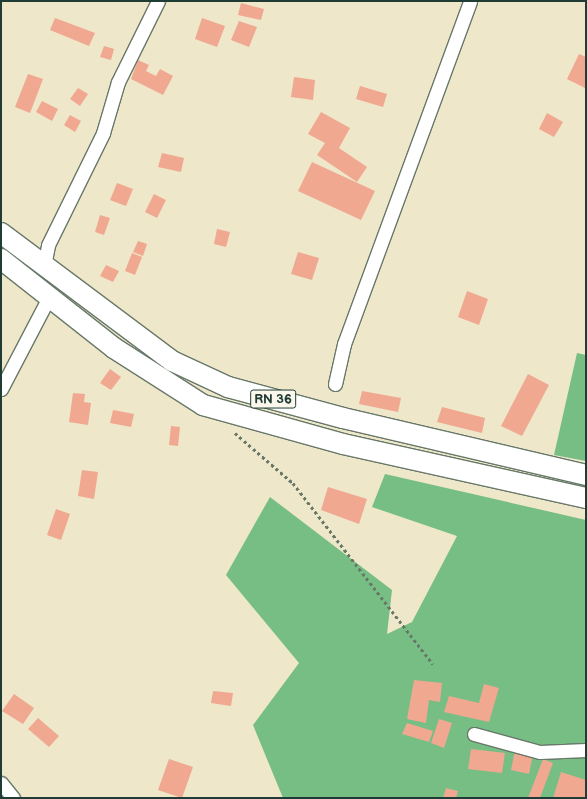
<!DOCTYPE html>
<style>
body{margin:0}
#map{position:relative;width:587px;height:799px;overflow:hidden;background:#eee7ca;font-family:"Balsamiq Sans",sans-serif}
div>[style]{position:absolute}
.forest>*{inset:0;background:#76be84}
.building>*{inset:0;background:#f0a890}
.path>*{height:2.5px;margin-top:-1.25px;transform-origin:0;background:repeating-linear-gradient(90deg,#677868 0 3px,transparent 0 6px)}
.roads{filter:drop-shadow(1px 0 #677868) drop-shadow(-1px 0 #677868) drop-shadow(0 1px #677868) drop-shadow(0 -1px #677868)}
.street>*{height:13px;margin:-6.5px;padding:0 6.5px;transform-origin:6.5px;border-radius:6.5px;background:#fff}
.primary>*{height:20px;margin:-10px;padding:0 10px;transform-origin:10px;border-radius:10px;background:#fff}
span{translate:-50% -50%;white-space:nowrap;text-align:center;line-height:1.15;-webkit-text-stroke:3.5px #fbf7ec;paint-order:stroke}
.shield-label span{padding:1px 3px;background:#fbf7ec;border:1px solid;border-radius:3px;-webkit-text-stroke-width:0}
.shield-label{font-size:13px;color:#1f3d34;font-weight:700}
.frame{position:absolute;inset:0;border:2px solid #1f3d34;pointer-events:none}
</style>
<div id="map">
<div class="forest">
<i style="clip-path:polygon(577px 353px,586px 355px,586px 461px,554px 455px)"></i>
<i style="clip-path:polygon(385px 474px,586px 520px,586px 798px,283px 798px,253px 725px,299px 663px,226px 575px,270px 497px,392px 590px,387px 634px,412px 622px,457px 536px,372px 507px)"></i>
</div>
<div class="building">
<i style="clip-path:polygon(241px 3px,264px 9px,261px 20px,238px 15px)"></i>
<i style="clip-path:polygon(55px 18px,95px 33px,89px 46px,50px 30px)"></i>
<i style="clip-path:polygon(202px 18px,225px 26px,217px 47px,195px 39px)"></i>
<i style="clip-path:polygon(239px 21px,257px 27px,249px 47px,231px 40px)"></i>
<i style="clip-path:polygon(104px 46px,114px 49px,111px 60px,100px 57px)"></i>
<i style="clip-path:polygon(579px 54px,586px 57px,585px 88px,567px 79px)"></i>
<i style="clip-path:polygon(138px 60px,149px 65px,146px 71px,156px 76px,160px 69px,173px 76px,163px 95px,131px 79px)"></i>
<i style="clip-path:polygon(28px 74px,43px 79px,30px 113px,15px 107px)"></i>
<i style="clip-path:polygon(294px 77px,315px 80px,313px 100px,291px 97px)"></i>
<i style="clip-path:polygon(360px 86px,387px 94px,383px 107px,356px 99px)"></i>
<i style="clip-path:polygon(78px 88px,88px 94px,80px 106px,70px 99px)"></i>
<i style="clip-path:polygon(42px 101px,58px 109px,52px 121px,36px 112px)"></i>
<i style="clip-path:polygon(321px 112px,350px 128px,339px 148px,367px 167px,357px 182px,317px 155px,325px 143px,308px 134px)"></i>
<i style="clip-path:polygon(547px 113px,563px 122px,554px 137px,539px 129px)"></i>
<i style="clip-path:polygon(70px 115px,81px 121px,75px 132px,64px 125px)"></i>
<i style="clip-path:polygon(162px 153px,184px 158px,181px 172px,158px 167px)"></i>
<i style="clip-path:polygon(312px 162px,375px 191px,361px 220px,298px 191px)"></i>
<i style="clip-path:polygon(117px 183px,133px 189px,126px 206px,110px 200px)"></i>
<i style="clip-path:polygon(154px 194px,166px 200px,157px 218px,145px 212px)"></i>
<i style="clip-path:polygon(100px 215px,110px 218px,104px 235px,95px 232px)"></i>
<i style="clip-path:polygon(217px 229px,230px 232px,226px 247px,214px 244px)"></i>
<i style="clip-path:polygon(138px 241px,147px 244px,143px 256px,133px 252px)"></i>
<i style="clip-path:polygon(298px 252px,319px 258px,312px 280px,291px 274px)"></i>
<i style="clip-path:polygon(132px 253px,142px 257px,135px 275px,125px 271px)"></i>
<i style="clip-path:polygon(106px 265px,119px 271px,113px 282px,100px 276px)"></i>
<i style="clip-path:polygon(467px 291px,488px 299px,479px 325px,458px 317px)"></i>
<i style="clip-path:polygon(110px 369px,121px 377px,111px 390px,100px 383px)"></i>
<i style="clip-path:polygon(528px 374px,549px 385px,522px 436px,501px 426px)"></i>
<i style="clip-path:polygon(362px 391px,401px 398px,398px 412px,359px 404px)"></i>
<i style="clip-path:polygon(73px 393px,85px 394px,84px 402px,91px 403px,88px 425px,69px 422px)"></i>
<i style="clip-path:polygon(442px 407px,485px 418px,482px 433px,437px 422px)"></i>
<i style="clip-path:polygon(113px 410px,134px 414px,131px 427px,110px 423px)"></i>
<i style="clip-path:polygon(171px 426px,180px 427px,178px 446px,169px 445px)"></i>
<i style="clip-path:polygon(82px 470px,98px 472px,94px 499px,78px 496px)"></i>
<i style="clip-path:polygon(328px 487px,367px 499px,359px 524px,321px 510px)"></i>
<i style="clip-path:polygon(56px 509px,70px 514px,61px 540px,47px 535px)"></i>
<i style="clip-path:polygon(414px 680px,442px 683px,440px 702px,429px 700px,426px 723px,407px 719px)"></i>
<i style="clip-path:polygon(484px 684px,499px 688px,489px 722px,444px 712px,449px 696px,479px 703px)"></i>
<i style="clip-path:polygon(213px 691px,233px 693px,231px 706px,211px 703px)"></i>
<i style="clip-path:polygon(14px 694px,34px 708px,23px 724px,2px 711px)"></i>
<i style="clip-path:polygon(38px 718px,59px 736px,49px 747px,28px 729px)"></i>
<i style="clip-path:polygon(439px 719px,452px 723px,444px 748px,431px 743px)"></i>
<i style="clip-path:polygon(407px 723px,433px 731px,429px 742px,402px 734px)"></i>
<i style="clip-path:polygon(471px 749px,505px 753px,502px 773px,468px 769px)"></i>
<i style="clip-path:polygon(515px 750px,533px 754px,529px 774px,511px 770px)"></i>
<i style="clip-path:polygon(169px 759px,193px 767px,182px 798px,158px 790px)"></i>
<i style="clip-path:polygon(543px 759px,553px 763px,540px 798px,528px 798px)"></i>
<i style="clip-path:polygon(561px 772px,586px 780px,586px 798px,553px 798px)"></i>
<i style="clip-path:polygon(446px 788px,458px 791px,456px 798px,443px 798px)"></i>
</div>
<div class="path">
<i style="left:235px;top:433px;width:77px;rotate:40.8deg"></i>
<i style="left:293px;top:483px;width:229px;rotate:52.3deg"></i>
</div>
<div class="roads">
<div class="street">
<i style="left:44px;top:266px;width:21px;rotate:-79deg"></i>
<i style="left:48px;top:245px;width:125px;rotate:-63.8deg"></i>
<i style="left:103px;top:133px;width:53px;rotate:-73.6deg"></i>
<i style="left:118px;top:82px;width:90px;rotate:-63.7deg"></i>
<i style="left:335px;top:384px;width:41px;rotate:-77.3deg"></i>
<i style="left:344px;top:344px;width:365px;rotate:-69.8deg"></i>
<i style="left:1px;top:389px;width:104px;rotate:-62.4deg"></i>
<i style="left:474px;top:734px;width:68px;rotate:15.3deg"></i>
<i style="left:540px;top:752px;width:46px;rotate:-2.5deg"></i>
<i style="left:1px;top:783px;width:19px;rotate:51deg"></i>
</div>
<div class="primary">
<i style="left:1px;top:233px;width:214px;rotate:36.8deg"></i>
<i style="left:172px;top:361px;width:62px;rotate:24.9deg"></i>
<i style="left:228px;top:387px;width:119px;rotate:15.1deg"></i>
<i style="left:343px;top:418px;width:250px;rotate:13.2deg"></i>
<i style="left:1px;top:259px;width:144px;rotate:38.2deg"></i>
<i style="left:114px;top:348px;width:106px;rotate:32.6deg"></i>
<i style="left:203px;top:405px;width:145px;rotate:15.6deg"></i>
<i style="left:343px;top:444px;width:249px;rotate:12.5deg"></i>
</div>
</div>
<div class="shield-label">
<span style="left:273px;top:399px">RN 36</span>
</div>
<div class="frame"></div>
</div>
